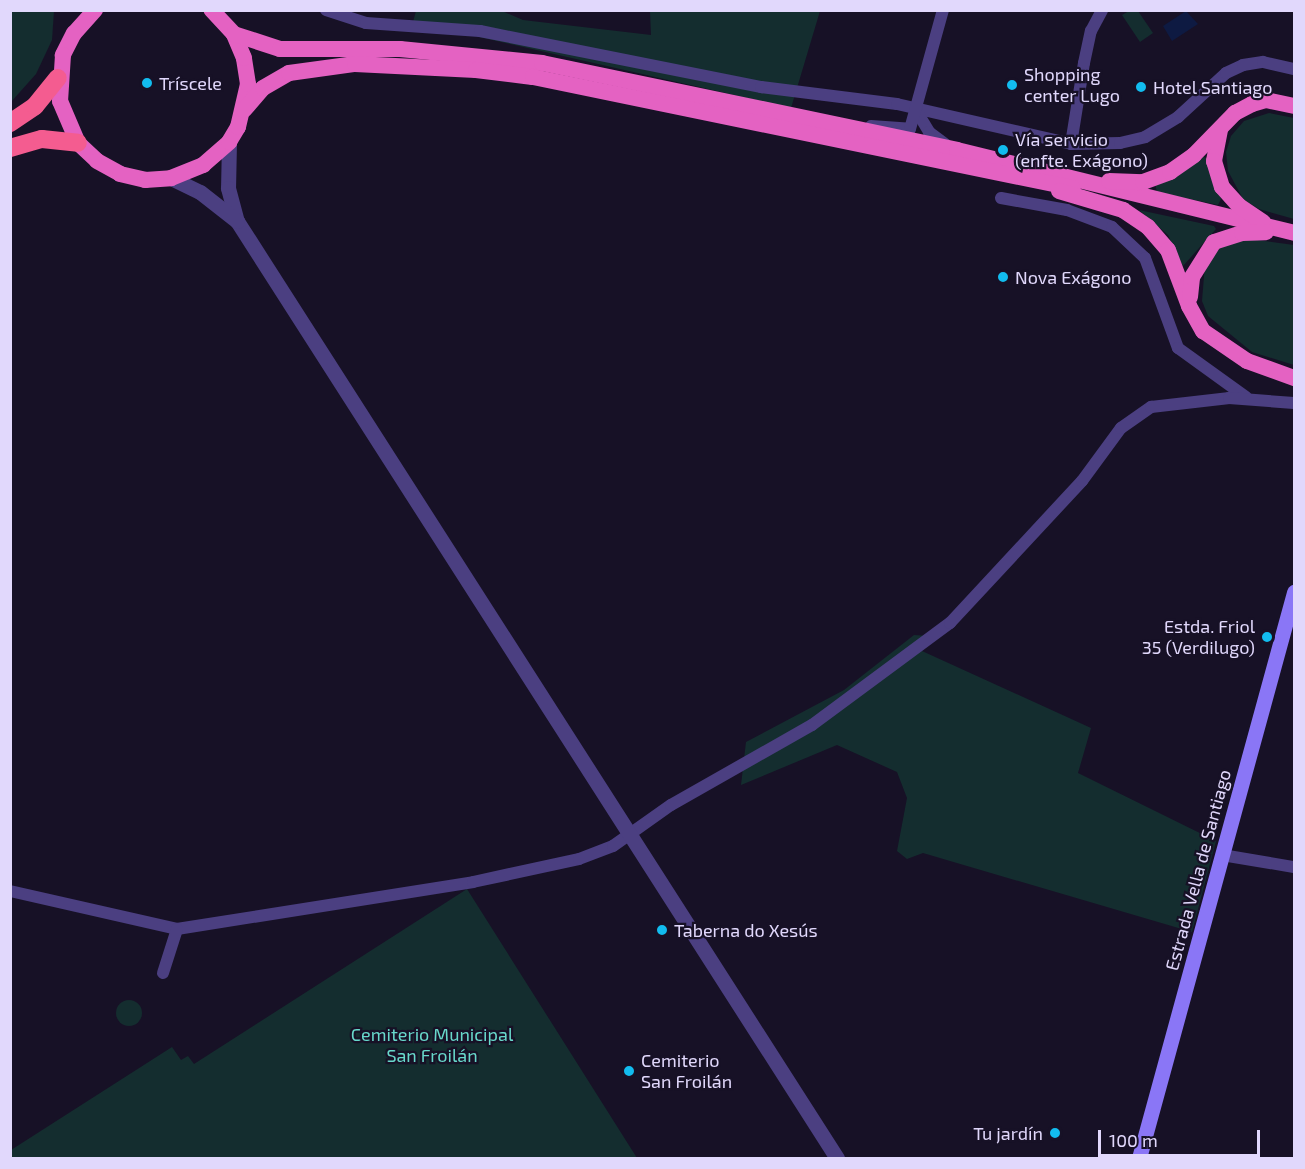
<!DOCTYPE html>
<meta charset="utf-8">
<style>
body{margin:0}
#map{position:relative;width:1305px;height:1169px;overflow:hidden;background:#171126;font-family:"Exo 2",sans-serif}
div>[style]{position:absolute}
.green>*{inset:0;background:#142d2f}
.round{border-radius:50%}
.water>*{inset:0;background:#0e1a42}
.minor>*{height:12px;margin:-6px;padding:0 6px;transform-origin:6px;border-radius:6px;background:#4b3f81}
.tertiary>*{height:15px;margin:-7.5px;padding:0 7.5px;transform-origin:7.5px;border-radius:7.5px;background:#4b3f81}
.secondary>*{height:15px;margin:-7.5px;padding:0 7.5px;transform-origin:7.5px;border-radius:7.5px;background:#8a76f6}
.trunk>*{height:16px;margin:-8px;padding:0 8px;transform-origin:8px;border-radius:8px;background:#e462c2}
.motorway>*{height:18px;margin:-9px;padding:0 9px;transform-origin:9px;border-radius:9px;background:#f45c90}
.dots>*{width:16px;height:16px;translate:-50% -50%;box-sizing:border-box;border:3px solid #171126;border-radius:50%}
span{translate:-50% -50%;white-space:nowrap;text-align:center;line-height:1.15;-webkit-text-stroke:4.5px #171126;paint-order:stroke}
.poi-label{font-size:18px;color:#e1d8fc}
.left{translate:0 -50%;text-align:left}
.right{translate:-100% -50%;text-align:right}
.street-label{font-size:18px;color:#e1d8fc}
.park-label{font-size:18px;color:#68d8cb}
.frame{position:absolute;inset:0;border:12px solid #e1d8fc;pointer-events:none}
.scale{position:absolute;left:1098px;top:1130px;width:162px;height:27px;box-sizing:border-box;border:3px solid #e1d8fc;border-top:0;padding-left:8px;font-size:18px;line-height:21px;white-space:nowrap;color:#e1d8fc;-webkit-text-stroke:4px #171126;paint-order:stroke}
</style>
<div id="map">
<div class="green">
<i style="clip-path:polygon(11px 10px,54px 11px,52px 40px,36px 74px,11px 102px)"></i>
<i style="clip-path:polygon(416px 11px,502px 11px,523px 20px,651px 35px,650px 11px,820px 11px,791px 108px,413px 22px)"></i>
<i style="clip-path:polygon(1129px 11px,1138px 11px,1153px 33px,1140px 42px,1122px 15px)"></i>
<i style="clip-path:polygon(1269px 113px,1294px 118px,1294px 219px,1259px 209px,1243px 199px,1228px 171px,1226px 152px,1231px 136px,1244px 121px)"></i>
<i style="clip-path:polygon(1201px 156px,1209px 159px,1221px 199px,1218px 205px,1157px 192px,1155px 184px)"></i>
<i style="clip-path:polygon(1139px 210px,1214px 226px,1216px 229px,1183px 266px,1168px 235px)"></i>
<i style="clip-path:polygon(1244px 238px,1294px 245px,1294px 365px,1252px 352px,1208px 316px,1202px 301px,1205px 264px,1221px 247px)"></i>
<i style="clip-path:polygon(914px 635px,930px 636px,922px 651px,1091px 728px,1078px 773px,1216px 841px,1192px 932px,923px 853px,907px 859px,897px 851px,907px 798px,897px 772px,837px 745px,741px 785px,746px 742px,844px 690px)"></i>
<i style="clip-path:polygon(467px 889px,637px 1158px,11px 1158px,11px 1150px,172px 1047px,181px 1060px,188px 1056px,194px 1064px)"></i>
<i class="round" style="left:116px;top:1000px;width:26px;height:26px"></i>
</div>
<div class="water">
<i style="clip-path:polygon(1186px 11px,1198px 24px,1172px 41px,1163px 26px)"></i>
</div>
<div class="minor">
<i style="left:326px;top:10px;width:42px;rotate:18deg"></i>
<i style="left:366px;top:23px;width:114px;rotate:4deg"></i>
<i style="left:480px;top:31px;width:287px;rotate:11.3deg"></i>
<i style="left:761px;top:87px;width:137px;rotate:7.1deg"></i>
<i style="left:897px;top:104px;width:179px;rotate:12.9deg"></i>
<i style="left:1071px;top:144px;width:49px;rotate:-1.2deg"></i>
<i style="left:1120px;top:143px;width:26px;rotate:-13deg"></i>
<i style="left:1145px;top:137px;width:39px;rotate:-31deg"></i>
<i style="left:1178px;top:117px;width:65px;rotate:-42.5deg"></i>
<i style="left:1226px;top:73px;width:19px;rotate:-25deg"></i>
<i style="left:1243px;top:65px;width:20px;rotate:-9deg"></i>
<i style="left:1263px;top:62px;width:32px;rotate:13deg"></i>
<i style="left:916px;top:110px;width:26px;rotate:59deg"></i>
<i style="left:929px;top:132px;width:21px;rotate:37deg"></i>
<i style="left:871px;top:126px;width:39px;rotate:4deg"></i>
<i style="left:910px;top:129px;width:123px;rotate:-74.5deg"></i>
<i style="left:1071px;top:144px;width:82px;rotate:-80.9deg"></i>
<i style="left:1084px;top:63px;width:33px;rotate:-78deg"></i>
<i style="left:1091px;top:31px;width:24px;rotate:-62deg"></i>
<i style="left:1001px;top:198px;width:67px;rotate:10.3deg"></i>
<i style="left:1067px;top:210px;width:48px;rotate:20.7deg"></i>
<i style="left:1112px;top:227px;width:45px;rotate:43.2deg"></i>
<i style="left:1145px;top:258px;width:96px;rotate:69.9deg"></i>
<i style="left:1178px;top:348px;width:84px;rotate:35.8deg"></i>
<i style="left:1222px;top:855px;width:73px;rotate:9.5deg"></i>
<i style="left:10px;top:891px;width:171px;rotate:12.8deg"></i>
<i style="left:177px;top:929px;width:300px;rotate:-9deg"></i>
<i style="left:473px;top:882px;width:108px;rotate:-12.2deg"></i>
<i style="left:579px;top:859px;width:36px;rotate:-21deg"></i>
<i style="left:613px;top:846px;width:71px;rotate:-35.3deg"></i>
<i style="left:671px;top:805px;width:162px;rotate:-29.6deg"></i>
<i style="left:812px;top:725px;width:172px;rotate:-36.5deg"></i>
<i style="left:950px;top:623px;width:194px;rotate:-47.1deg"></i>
<i style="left:1082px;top:481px;width:66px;rotate:-53.7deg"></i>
<i style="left:1121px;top:428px;width:37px;rotate:-35deg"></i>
<i style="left:1151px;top:407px;width:79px;rotate:-6.6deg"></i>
<i style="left:1229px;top:398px;width:65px;rotate:4.4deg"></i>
<i style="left:163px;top:973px;width:46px;rotate:-72.3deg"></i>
</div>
<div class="tertiary">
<i style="left:229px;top:142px;width:46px;rotate:91.2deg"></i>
<i style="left:228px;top:188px;width:34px;rotate:75deg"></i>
<i style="left:237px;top:221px;width:1113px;rotate:57.37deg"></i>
<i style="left:171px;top:178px;width:32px;rotate:26deg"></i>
<i style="left:200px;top:192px;width:47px;rotate:38.1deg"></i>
</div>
<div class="secondary">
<i style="left:1139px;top:1158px;width:587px;rotate:-74.68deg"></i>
</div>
<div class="trunk">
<i style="left:95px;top:10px;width:31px;rotate:132deg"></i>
<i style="left:74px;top:33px;width:25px;rotate:117deg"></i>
<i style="left:63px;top:55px;width:46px;rotate:93.7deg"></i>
<i style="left:60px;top:101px;width:46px;rotate:66.8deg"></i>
<i style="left:78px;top:143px;width:26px;rotate:43deg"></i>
<i style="left:97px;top:161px;width:26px;rotate:29deg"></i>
<i style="left:120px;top:174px;width:26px;rotate:13deg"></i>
<i style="left:145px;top:180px;width:26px;rotate:-4deg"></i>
<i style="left:171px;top:178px;width:35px;rotate:-22deg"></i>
<i style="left:203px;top:165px;width:35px;rotate:-41deg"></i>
<i style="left:229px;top:142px;width:17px;rotate:-59deg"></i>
<i style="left:238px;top:127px;width:44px;rotate:-76.9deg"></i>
<i style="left:248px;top:84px;width:26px;rotate:-99deg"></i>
<i style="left:244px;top:58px;width:26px;rotate:-113deg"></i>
<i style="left:234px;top:34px;width:33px;rotate:-133deg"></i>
<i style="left:234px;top:34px;width:48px;rotate:18.1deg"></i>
<i style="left:280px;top:49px;width:120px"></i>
<i style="left:400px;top:49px;width:143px;rotate:5.6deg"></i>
<i style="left:542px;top:63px;width:424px;rotate:11.8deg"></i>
<i style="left:957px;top:150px;width:347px;rotate:13.8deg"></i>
<i style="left:244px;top:110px;width:29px;rotate:-49deg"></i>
<i style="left:263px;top:88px;width:30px;rotate:-30deg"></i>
<i style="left:289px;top:73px;width:67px;rotate:-7.8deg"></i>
<i style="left:355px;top:64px;width:121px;rotate:2.8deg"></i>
<i style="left:476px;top:70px;width:57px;rotate:7deg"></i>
<i style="left:533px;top:77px;width:551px;rotate:11.62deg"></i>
<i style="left:1220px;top:130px;width:32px;rotate:101deg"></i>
<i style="left:1214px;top:161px;width:27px;rotate:73deg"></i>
<i style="left:1222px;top:187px;width:25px;rotate:48deg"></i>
<i style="left:1239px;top:206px;width:29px;rotate:34deg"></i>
<i style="left:1109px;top:181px;width:34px;rotate:2deg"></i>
<i style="left:1143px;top:182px;width:29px;rotate:-20deg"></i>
<i style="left:1170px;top:172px;width:29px;rotate:-35deg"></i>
<i style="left:1194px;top:155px;width:59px;rotate:-45.7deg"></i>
<i style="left:1235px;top:113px;width:19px;rotate:-28deg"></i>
<i style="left:1252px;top:104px;width:15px;rotate:-16deg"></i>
<i style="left:1266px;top:100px;width:29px;rotate:12deg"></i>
<i style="left:1059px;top:191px;width:67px;rotate:16.5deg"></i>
<i style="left:1123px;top:210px;width:30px;rotate:34deg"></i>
<i style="left:1148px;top:227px;width:30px;rotate:49deg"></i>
<i style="left:1168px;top:250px;width:60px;rotate:69.4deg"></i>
<i style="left:1189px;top:306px;width:29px;rotate:61deg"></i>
<i style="left:1203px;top:331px;width:53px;rotate:34.3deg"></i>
<i style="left:1247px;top:361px;width:50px;rotate:19.9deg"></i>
<i style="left:1190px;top:297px;width:20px;rotate:-84deg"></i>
<i style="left:1192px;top:277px;width:41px;rotate:-57.8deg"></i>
<i style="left:1214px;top:242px;width:29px;rotate:-18deg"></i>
<i style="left:1242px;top:233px;width:24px;rotate:-2deg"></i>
</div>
<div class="motorway">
<i style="left:10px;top:123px;width:30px;rotate:-34deg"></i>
<i style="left:35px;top:106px;width:36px;rotate:-51deg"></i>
<i style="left:10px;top:148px;width:33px;rotate:-16deg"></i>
<i style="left:42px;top:139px;width:36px;rotate:6deg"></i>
</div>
<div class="dots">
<i style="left:147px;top:83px;background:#12bcef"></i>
<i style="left:1012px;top:85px;background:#12bcef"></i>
<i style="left:1141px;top:87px;background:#12bcef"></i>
<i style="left:1003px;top:150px;background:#12bcef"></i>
<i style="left:1003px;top:277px;background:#12bcef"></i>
<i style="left:1267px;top:637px;background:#12bcef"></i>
<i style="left:662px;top:930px;background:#12bcef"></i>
<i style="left:629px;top:1071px;background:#12bcef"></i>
<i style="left:1055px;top:1133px;background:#12bcef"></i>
</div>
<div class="poi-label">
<span class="left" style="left:1024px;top:85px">Shopping<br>center Lugo</span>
<span class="left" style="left:159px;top:83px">Tríscele</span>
<span class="left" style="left:1153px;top:87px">Hotel Santiago</span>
<span class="left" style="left:1015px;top:150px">Vía servicio<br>(enfte. Exágono)</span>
<span class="left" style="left:1015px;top:277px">Nova Exágono</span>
<span class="right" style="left:1255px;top:637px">Estda. Friol<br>35 (Verdilugo)</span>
<span class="left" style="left:674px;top:930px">Taberna do Xesús</span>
<span class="left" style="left:641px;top:1071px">Cemiterio<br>San Froilán</span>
<span class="right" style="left:1043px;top:1133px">Tu jardín</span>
</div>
<div class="street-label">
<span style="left:1198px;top:870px;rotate:-75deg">Estrada Vella de Santiago</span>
</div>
<div class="park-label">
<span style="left:432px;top:1045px">Cemiterio Municipal<br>San Froilán</span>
</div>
<div class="frame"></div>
<div class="scale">100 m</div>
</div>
